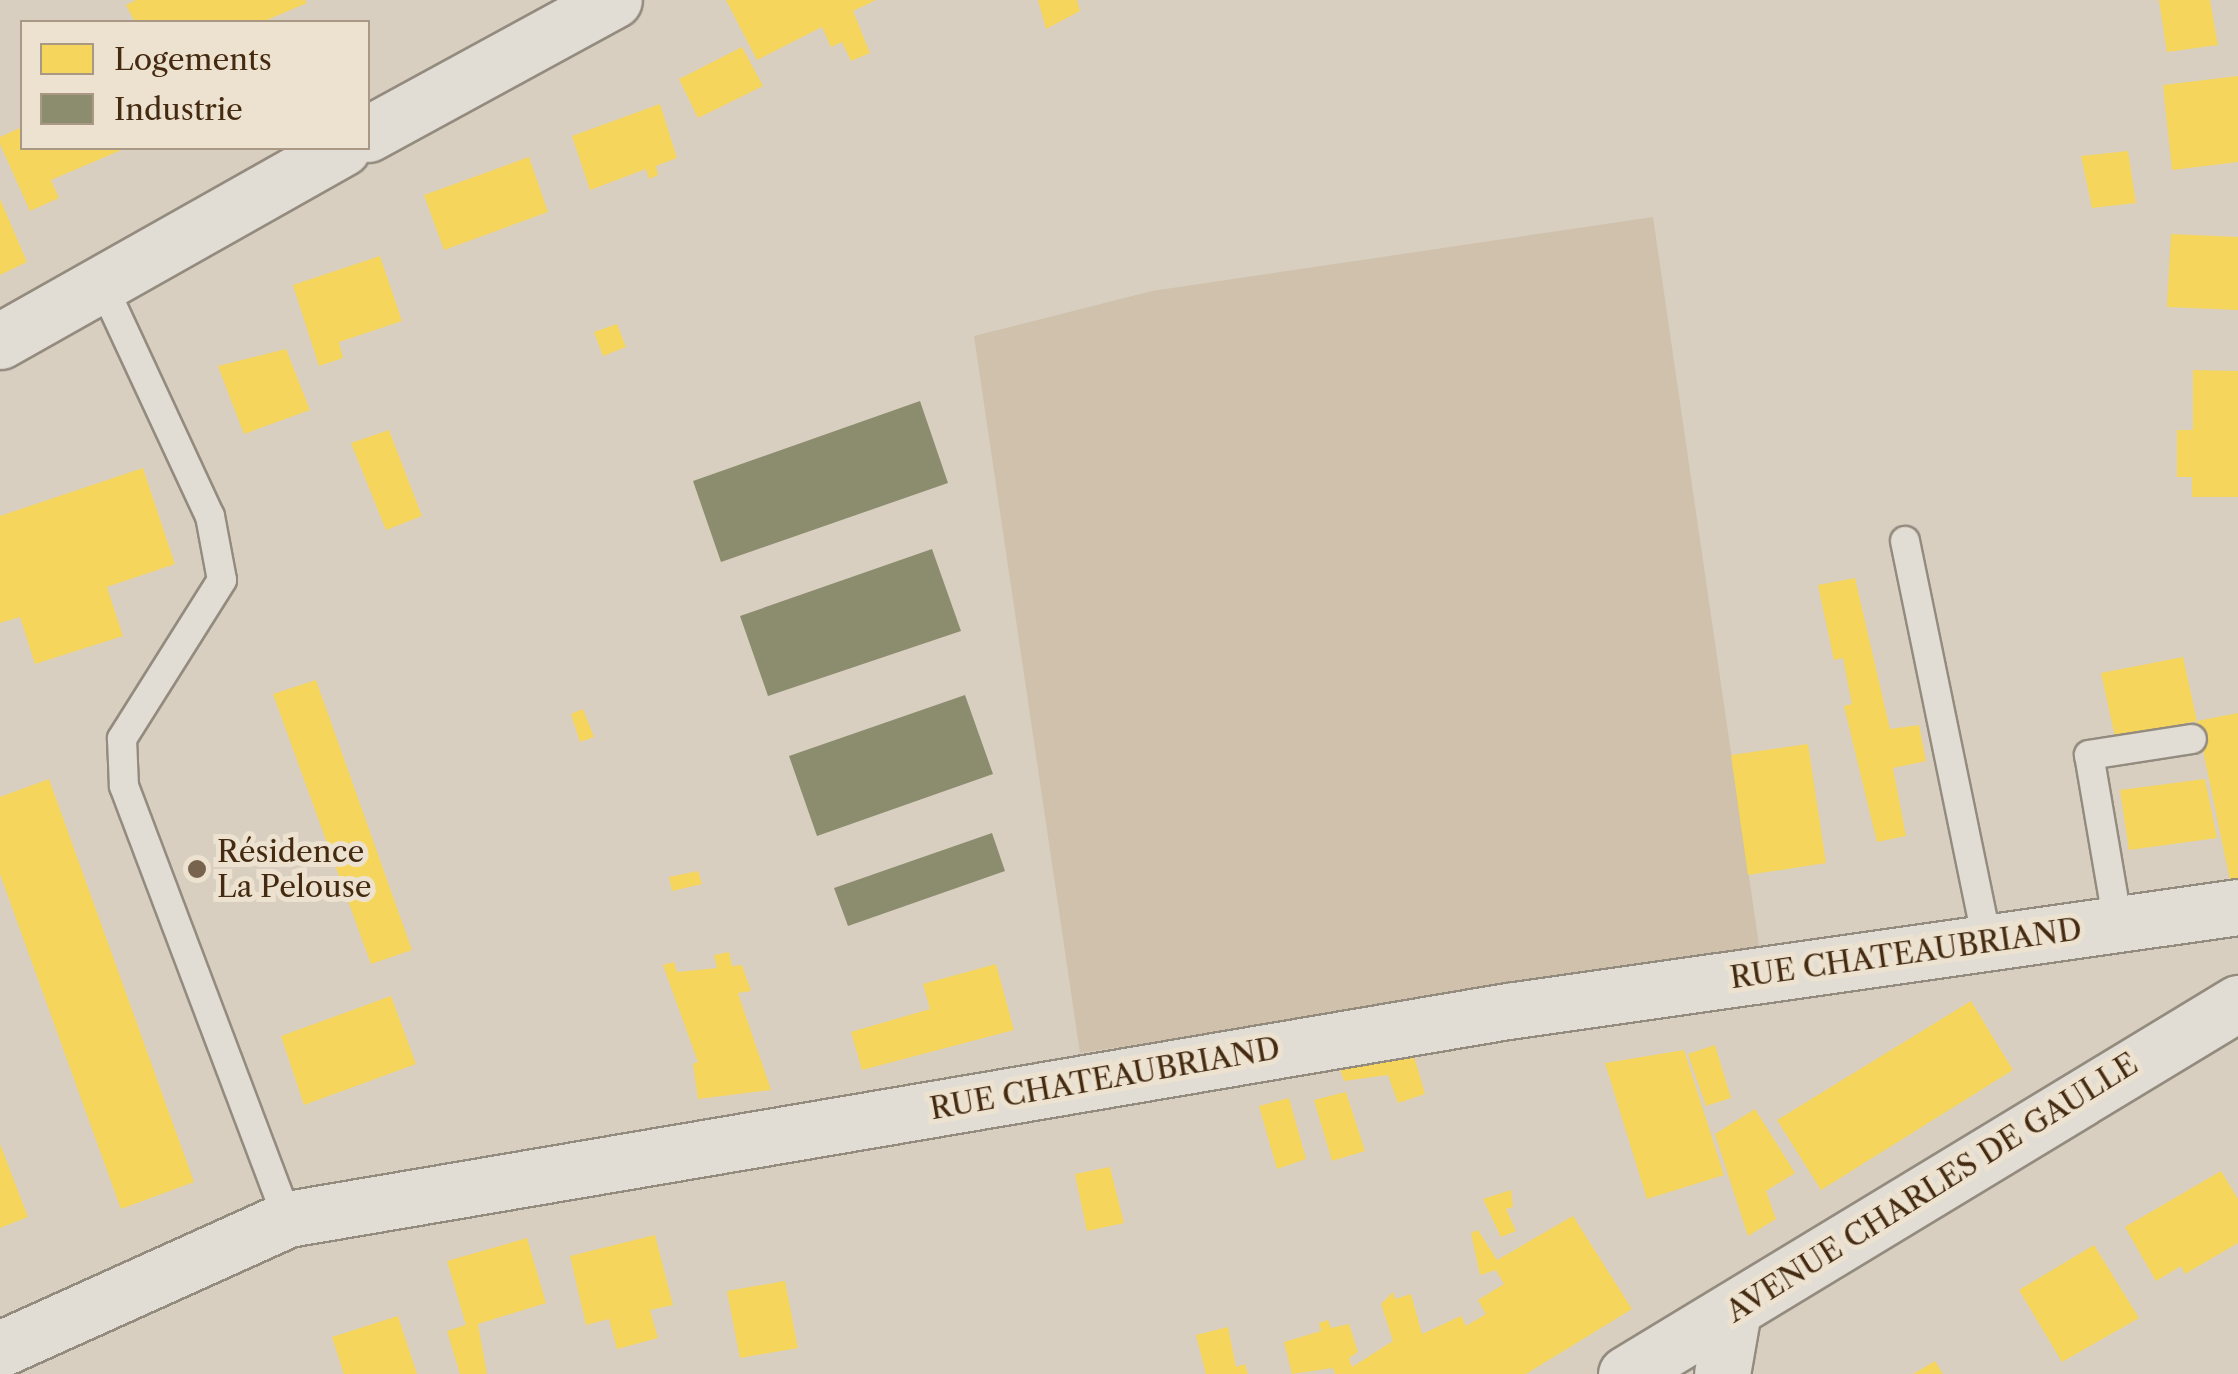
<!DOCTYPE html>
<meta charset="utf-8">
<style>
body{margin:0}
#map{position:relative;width:2238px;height:1374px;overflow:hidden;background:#d8cfc0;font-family:"Libre Caslon Text",serif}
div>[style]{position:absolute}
.green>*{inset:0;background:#cfc1ab}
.homes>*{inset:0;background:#f6d55c}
.industry>*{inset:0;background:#8c8c6e}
.roads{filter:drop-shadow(2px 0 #948b7f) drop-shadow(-2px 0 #948b7f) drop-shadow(0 2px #948b7f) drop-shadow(0 -2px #948b7f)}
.service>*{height:28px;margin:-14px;padding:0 14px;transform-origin:14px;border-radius:14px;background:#e1ddd5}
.minor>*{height:55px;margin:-27.5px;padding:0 27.5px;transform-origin:27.5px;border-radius:27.5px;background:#e1ddd5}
.secondary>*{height:55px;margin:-27.5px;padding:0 27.5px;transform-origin:27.5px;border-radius:27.5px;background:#e1ddd5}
.dots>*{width:28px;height:28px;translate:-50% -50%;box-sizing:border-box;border:5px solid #ede2cf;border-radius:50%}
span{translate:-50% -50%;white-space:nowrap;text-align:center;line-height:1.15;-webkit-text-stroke:10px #ede2cf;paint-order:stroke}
.poi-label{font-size:30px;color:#442a11}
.left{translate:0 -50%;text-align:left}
.street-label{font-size:30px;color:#442a11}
.legend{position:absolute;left:20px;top:20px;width:350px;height:130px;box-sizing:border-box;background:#ede2cf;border:2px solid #a99883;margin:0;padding:12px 18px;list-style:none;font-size:30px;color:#442a11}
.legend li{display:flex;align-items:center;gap:20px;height:50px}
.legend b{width:50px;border:2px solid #a99883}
</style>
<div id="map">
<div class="green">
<i style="clip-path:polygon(1653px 217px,1760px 952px,1080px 1053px,974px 336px,1152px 291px)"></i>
</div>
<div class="homes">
<i style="clip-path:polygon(136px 0,305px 0,307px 3px,262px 22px,135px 22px,126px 5px)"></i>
<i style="clip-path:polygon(726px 0,876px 0,853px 11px,870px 53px,851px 61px,842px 42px,831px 47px,822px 27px,757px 60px)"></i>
<i style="clip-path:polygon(1038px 0,1077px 0,1080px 11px,1046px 29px)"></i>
<i style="clip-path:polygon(2159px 0,2210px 0,2218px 45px,2167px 52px)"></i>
<i style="clip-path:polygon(742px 47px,763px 86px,698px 118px,679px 79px)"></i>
<i style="clip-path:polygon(2238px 76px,2238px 162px,2172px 170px,2163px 85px)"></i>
<i style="clip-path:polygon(660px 104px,677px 158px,656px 166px,658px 175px,649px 179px,646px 169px,590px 190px,572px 136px)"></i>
<i style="clip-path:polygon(22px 127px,22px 148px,126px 148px,51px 180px,59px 198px,30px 211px,0 144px,0 137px)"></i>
<i style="clip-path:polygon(2128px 151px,2136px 203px,2092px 208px,2081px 156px)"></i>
<i style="clip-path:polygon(529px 157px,548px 212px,444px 250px,424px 195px)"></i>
<i style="clip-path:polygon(0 199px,27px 262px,0 275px)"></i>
<i style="clip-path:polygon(2171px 234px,2238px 237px,2238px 310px,2167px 307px)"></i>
<i style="clip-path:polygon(380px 256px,402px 321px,339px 342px,343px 358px,319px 366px,293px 285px)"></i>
<i style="clip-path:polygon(617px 324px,626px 347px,603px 356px,594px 332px)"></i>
<i style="clip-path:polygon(286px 349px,310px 410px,244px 434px,218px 366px)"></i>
<i style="clip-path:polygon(2193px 370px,2238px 371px,2238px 497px,2192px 497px,2192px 477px,2177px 477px,2177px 430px,2193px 430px)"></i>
<i style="clip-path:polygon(389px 430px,422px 516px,386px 530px,351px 443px)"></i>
<i style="clip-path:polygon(143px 468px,175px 564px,107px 587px,123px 636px,35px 664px,20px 617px,0 623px,0 516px)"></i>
<i style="clip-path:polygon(1855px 578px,1890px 729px,1919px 725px,1926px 761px,1893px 768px,1906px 836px,1877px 842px,1844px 706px,1852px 704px,1843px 658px,1834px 660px,1818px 585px)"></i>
<i style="clip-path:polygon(2183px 657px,2197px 721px,2115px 737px,2101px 673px)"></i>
<i style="clip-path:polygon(316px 680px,412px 950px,371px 964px,273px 694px)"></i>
<i style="clip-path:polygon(583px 709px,594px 737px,580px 742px,571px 714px)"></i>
<i style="clip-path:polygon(2238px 713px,2238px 878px,2230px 880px,2197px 721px)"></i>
<i style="clip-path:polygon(1808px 744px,1826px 863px,1748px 875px,1731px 755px)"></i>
<i style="clip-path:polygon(49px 779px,194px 1182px,121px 1209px,0 874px,0 797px)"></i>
<i style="clip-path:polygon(2205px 779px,2217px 838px,2129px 850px,2120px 790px)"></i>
<i style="clip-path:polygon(698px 871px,702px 884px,672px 891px,669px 877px)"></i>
<i style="clip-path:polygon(729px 952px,732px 966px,742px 965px,751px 991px,738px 993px,771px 1090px,698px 1099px,693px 1064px,698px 1062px,663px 965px,674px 962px,677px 972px,717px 968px,714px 955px)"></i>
<i style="clip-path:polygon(996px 964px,1014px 1030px,862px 1070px,851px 1032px,930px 1009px,923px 984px)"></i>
<i style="clip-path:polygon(391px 996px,416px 1064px,304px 1105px,281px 1036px)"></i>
<i style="clip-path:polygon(1971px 1001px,2013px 1070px,1821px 1190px,1777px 1120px)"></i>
<i style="clip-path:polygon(1715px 1045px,1731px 1098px,1706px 1106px,1688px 1054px)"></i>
<i style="clip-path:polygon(1412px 1049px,1425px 1094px,1398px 1103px,1388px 1075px,1344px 1081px,1337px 1060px)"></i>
<i style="clip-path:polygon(1684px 1050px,1724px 1175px,1647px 1199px,1605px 1063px)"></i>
<i style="clip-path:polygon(1346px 1092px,1365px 1151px,1332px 1161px,1314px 1100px)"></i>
<i style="clip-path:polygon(1289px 1098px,1306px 1159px,1277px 1169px,1259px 1106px)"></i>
<i style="clip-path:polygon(1755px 1109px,1795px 1173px,1766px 1191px,1776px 1219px,1748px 1236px,1715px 1134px)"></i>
<i style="clip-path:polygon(0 1144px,28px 1217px,0 1228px)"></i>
<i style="clip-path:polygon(1110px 1167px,1124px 1223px,1087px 1231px,1075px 1174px)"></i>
<i style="clip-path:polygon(2221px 1171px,2238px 1199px,2238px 1243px,2185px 1274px,2181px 1266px,2156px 1281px,2125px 1227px)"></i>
<i style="clip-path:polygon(1511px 1190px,1513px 1207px,1506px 1209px,1516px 1231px,1501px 1237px,1483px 1199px)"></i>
<i style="clip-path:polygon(1573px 1216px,1632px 1309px,1526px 1374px,1335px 1374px,1333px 1368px,1292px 1374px,1284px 1342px,1321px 1331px,1319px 1323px,1328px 1320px,1331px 1328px,1349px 1324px,1358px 1352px,1349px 1358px,1352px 1367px,1393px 1341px,1381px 1304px,1393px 1292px,1395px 1299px,1411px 1294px,1422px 1334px,1461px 1316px,1466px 1326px,1486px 1314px,1478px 1300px,1504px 1284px,1496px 1270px,1480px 1275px,1471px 1233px,1478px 1230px,1497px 1260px)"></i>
<i style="clip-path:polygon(655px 1235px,673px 1305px,650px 1310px,658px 1338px,617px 1349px,609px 1319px,586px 1325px,570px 1256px)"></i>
<i style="clip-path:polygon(527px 1238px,546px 1303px,478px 1324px,487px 1374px,460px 1374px,447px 1331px,466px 1325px,447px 1261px)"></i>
<i style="clip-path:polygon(2094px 1245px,2139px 1318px,2062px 1362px,2019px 1290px)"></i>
<i style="clip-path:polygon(785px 1281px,798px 1348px,740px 1358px,727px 1291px)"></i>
<i style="clip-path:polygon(398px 1316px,417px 1374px,344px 1374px,332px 1337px)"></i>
<i style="clip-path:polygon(1228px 1327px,1236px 1367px,1245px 1364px,1248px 1374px,1206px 1374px,1196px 1335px)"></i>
<i style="clip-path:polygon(1935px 1361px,1943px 1374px,1913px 1374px)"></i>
</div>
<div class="industry">
<i style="clip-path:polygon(920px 401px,948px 483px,721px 562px,693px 481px)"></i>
<i style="clip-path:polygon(932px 549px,961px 631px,768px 696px,740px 616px)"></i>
<i style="clip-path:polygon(965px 695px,993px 774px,817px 836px,789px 756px)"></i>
<i style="clip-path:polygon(992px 833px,1005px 871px,848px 926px,834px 888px)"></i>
</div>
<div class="roads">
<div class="service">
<i style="left:103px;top:286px;width:254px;rotate:65.1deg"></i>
<i style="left:210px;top:516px;width:65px;rotate:79.4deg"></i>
<i style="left:222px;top:580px;width:188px;rotate:122.2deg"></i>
<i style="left:122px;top:739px;width:47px;rotate:87.6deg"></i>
<i style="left:124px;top:786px;width:463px;rotate:69.3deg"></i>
<i style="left:1905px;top:541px;width:409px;rotate:78.4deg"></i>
<i style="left:2118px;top:924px;width:171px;rotate:-99.7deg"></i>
<i style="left:2089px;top:755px;width:104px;rotate:-8.8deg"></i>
</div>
<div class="minor">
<i style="left:368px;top:134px;width:280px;rotate:-28.6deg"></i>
<i style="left:0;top:341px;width:393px;rotate:-29.4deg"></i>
<i style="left:0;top:1349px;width:316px;rotate:-24.3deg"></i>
<i style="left:288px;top:1219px;width:1238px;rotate:-9.68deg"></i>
<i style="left:1508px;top:1011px;width:737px;rotate:-8.11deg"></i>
<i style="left:1722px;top:1374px;width:64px;rotate:-80.1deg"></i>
</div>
<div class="secondary">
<i style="left:1626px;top:1374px;width:716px;rotate:-31.22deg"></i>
</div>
</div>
<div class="dots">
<i style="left:197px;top:869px;background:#78644e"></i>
</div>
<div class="poi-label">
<span class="left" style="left:217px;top:869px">Résidence<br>La Pelouse</span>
</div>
<div class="street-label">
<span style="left:1906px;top:954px;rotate:-8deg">RUE CHATEAUBRIAND</span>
<span style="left:1105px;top:1079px;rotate:-10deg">RUE CHATEAUBRIAND</span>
<span style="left:1932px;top:1188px;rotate:-32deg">AVENUE CHARLES DE GAULLE</span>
</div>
<ul class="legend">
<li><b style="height:28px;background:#f6d55c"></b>Logements</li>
<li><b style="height:28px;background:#8c8c6e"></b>Industrie</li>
</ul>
</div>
